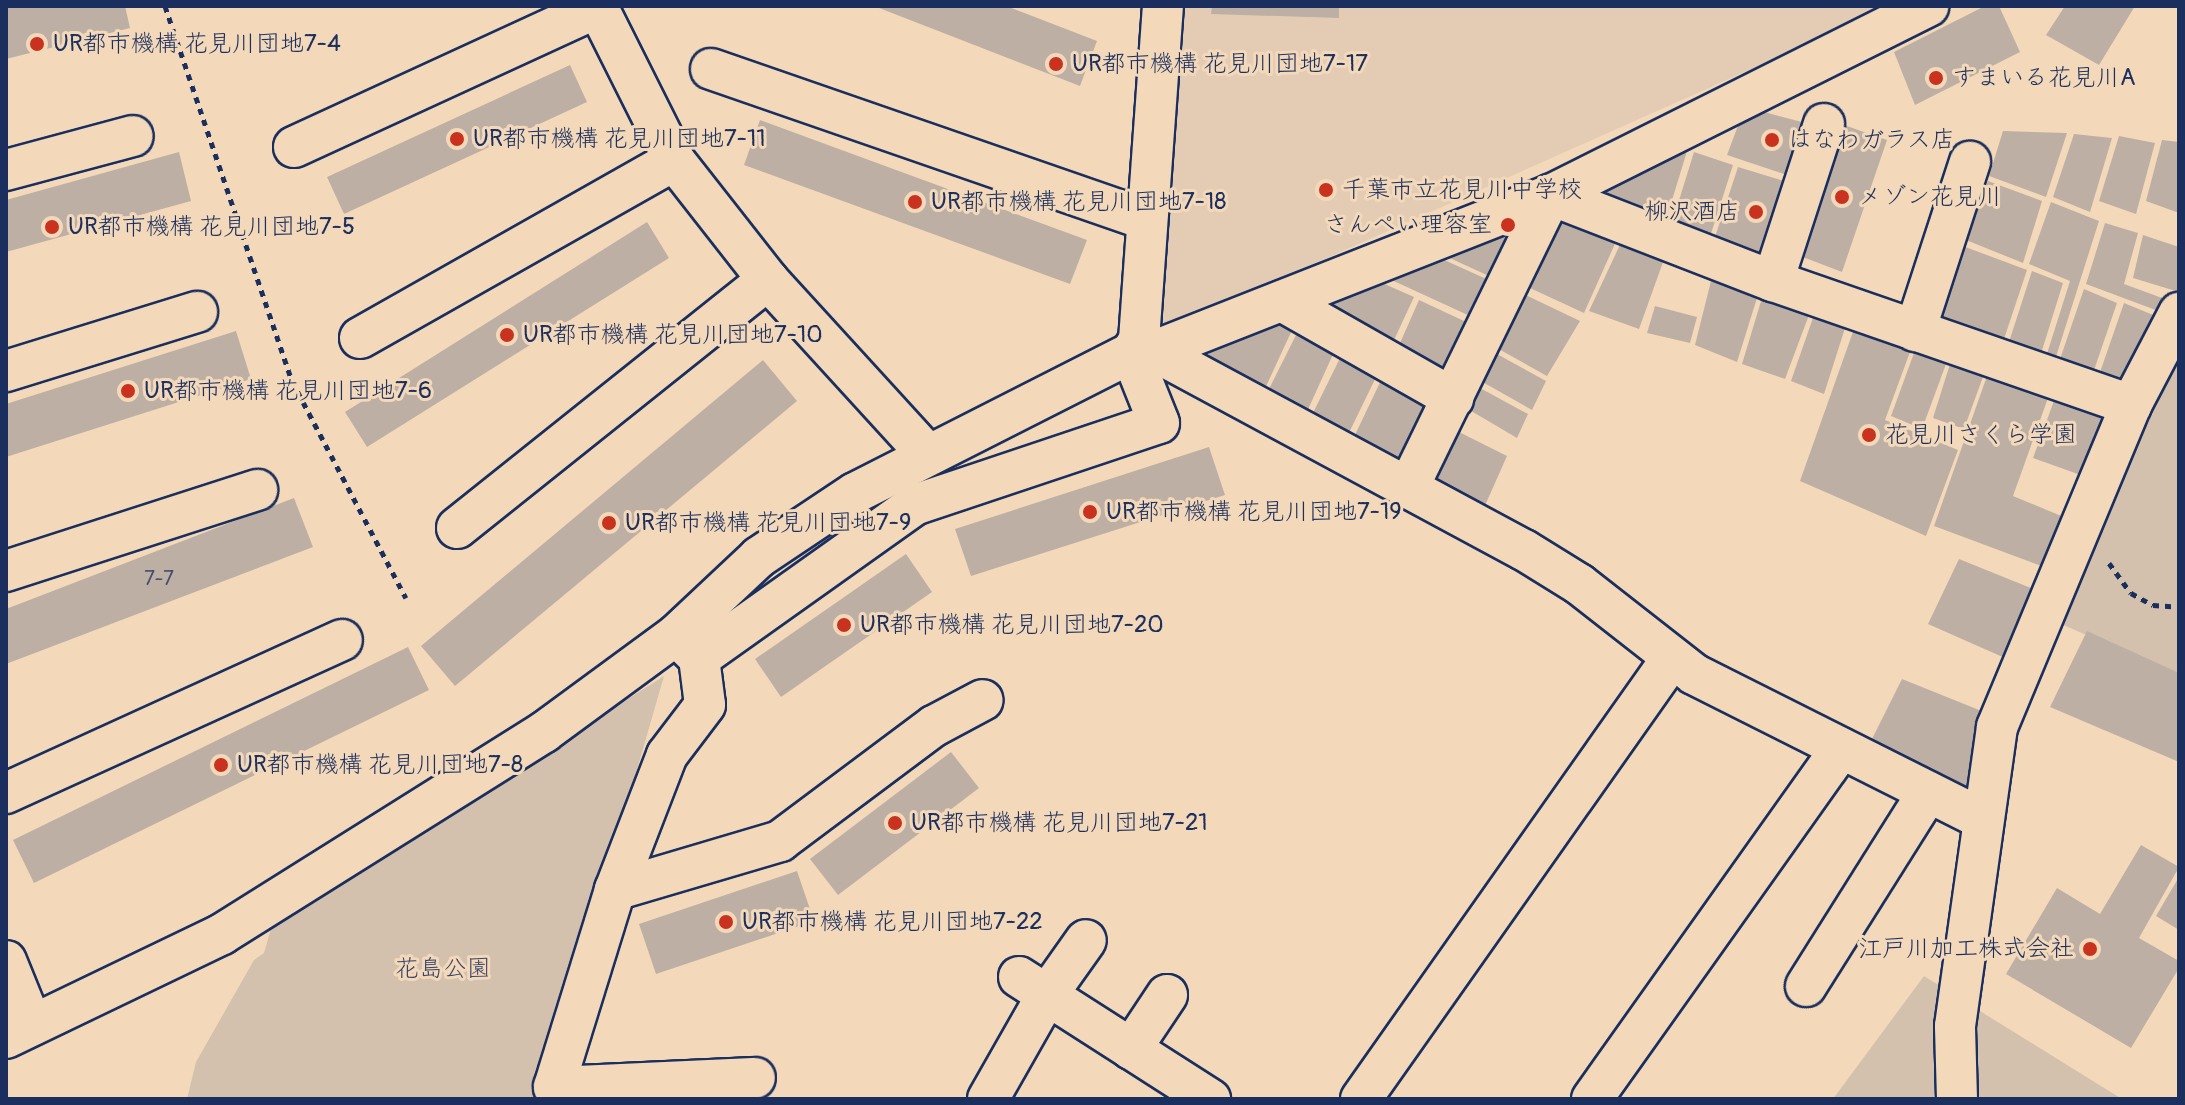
<!DOCTYPE html>
<meta charset="utf-8">
<style>
body{margin:0}
#map{position:relative;width:2185px;height:1105px;overflow:hidden;background:#f3d9ba;font-family:Pangolin,"Klee One",sans-serif}
div>[style]{position:absolute}
.built>*{inset:0;background:#e3ccb3}
.green>*{inset:0;background:#d3c0ad}
.building>*{inset:0;background:#beafa4}
.path>*{height:5px;margin-top:-2.5px;transform-origin:0;background:repeating-linear-gradient(90deg,#1b2f5e 0 6px,transparent 0 12px)}
.roads{filter:drop-shadow(2px 0 #1b2f5e) drop-shadow(-2px 0 #1b2f5e) drop-shadow(0 2px #1b2f5e) drop-shadow(0 -2px #1b2f5e)}
.minor>*{height:40px;margin:-20px;padding:0 20px;transform-origin:20px;border-radius:20px;background:#f3d9ba}
.dots>*{width:22px;height:22px;translate:-50% -50%;box-sizing:border-box;border:4px solid #f3d9ba;border-radius:50%}
span{translate:-50% -50%;white-space:nowrap;text-align:center;line-height:1.15;-webkit-text-stroke:6px #f3d9ba;paint-order:stroke}
.number-label{font-size:20px;color:#444f70}
.number-label span{-webkit-text-stroke-width:0}
.poi-label{font-size:24px;color:#1b2f5e}
.left{translate:0 -50%;text-align:left}
.right{translate:-100% -50%;text-align:right}
.park-label{font-size:24px;color:#37456a}
.frame{position:absolute;inset:0;border:8px solid #1b2f5e;pointer-events:none}
</style>
<div id="map">
<div class="built">
<i style="clip-path:polygon(1185px 6px,1893px 6px,1161px 332px)"></i>
</div>
<div class="green">
<i style="clip-path:polygon(2179px 357px,2179px 675px,2054px 621px)"></i>
<i style="clip-path:polygon(664px 676px,542px 1099px,187px 1099px,196px 1062px,254px 960px,264px 953px,272px 925px)"></i>
<i style="clip-path:polygon(1924px 976px,1988px 1016px,2122px 1099px,1833px 1099px)"></i>
</div>
<div class="building">
<i style="clip-path:polygon(125px 6px,130px 28px,6px 59px,6px 7px)"></i>
<i style="clip-path:polygon(874px 6px,1006px 6px,1097px 41px,1080px 86px)"></i>
<i style="clip-path:polygon(1212px 6px,1339px 6px,1339px 18px,1211px 14px)"></i>
<i style="clip-path:polygon(1985px 6px,1999px 6px,2020px 52px,1915px 105px,1894px 52px)"></i>
<i style="clip-path:polygon(2065px 6px,2135px 6px,2099px 65px,2046px 35px)"></i>
<i style="clip-path:polygon(570px 65px,587px 102px,344px 214px,327px 177px)"></i>
<i style="clip-path:polygon(1745px 107px,1817px 126px,1799px 179px,1727px 155px)"></i>
<i style="clip-path:polygon(760px 120px,1087px 240px,1070px 284px,744px 165px)"></i>
<i style="clip-path:polygon(1841px 124px,1887px 140px,1842px 272px,1795px 254px)"></i>
<i style="clip-path:polygon(2003px 131px,2067px 133px,2046px 197px,1989px 176px)"></i>
<i style="clip-path:polygon(2074px 134px,2112px 138px,2090px 212px,2053px 197px)"></i>
<i style="clip-path:polygon(2119px 136px,2155px 143px,2136px 214px,2099px 201px)"></i>
<i style="clip-path:polygon(2162px 140px,2179px 142px,2179px 213px,2146px 201px)"></i>
<i style="clip-path:polygon(1688px 148px,1665px 223px,1578px 188px)"></i>
<i style="clip-path:polygon(179px 152px,191px 201px,6px 252px,6px 200px)"></i>
<i style="clip-path:polygon(1694px 152px,1733px 165px,1709px 240px,1672px 223px)"></i>
<i style="clip-path:polygon(1738px 167px,1797px 185px,1771px 262px,1714px 240px)"></i>
<i style="clip-path:polygon(1988px 181px,2042px 201px,2023px 263px,1966px 240px)"></i>
<i style="clip-path:polygon(1553px 200px,1622px 228px,1584px 313px,1515px 281px)"></i>
<i style="clip-path:polygon(1542px 202px,1504px 283px,1428px 248px)"></i>
<i style="clip-path:polygon(2051px 202px,2099px 221px,2054px 363px,2045px 360px,2070px 281px,2029px 264px)"></i>
<i style="clip-path:polygon(647px 222px,669px 258px,367px 447px,345px 412px)"></i>
<i style="clip-path:polygon(2105px 223px,2138px 233px,2124px 284px,2173px 302px,2169px 315px,2086px 284px)"></i>
<i style="clip-path:polygon(1625px 234px,1667px 251px,1639px 329px,1589px 311px)"></i>
<i style="clip-path:polygon(2143px 235px,2179px 247px,2179px 292px,2133px 278px)"></i>
<i style="clip-path:polygon(1960px 245px,2027px 270px,2002px 345px,1932px 320px)"></i>
<i style="clip-path:polygon(1422px 250px,1502px 286px,1483px 322px,1372px 271px)"></i>
<i style="clip-path:polygon(2032px 271px,2063px 283px,2039px 360px,2008px 345px)"></i>
<i style="clip-path:polygon(1362px 274px,1414px 297px,1388px 353px,1293px 302px)"></i>
<i style="clip-path:polygon(1711px 281px,1757px 298px,1737px 362px,1695px 345px)"></i>
<i style="clip-path:polygon(1513px 289px,1580px 321px,1547px 376px,1488px 343px)"></i>
<i style="clip-path:polygon(2084px 289px,2117px 303px,2092px 376px,2059px 362px)"></i>
<i style="clip-path:polygon(1762px 298px,1809px 315px,1785px 379px,1742px 364px)"></i>
<i style="clip-path:polygon(1419px 300px,1479px 328px,1451px 393px,1393px 359px)"></i>
<i style="clip-path:polygon(2124px 303px,2163px 319px,2126px 391px,2098px 378px)"></i>
<i style="clip-path:polygon(1655px 306px,1697px 317px,1690px 343px,1647px 333px)"></i>
<i style="clip-path:polygon(1270px 314px,1293px 328px,1263px 393px,1210px 366px,1208px 339px)"></i>
<i style="clip-path:polygon(1814px 315px,1846px 325px,1824px 394px,1791px 381px)"></i>
<i style="clip-path:polygon(1854px 329px,1910px 352px,1885px 420px,1958px 450px,1926px 536px,1800px 481px)"></i>
<i style="clip-path:polygon(236px 331px,251px 379px,6px 457px,6px 404px)"></i>
<i style="clip-path:polygon(1298px 331px,1335px 350px,1305px 416px,1266px 395px)"></i>
<i style="clip-path:polygon(1486px 348px,1546px 381px,1532px 410px,1470px 375px)"></i>
<i style="clip-path:polygon(1343px 352px,1379px 371px,1346px 439px,1310px 419px)"></i>
<i style="clip-path:polygon(1914px 353px,1946px 364px,1922px 429px,1891px 416px)"></i>
<i style="clip-path:polygon(763px 360px,797px 401px,455px 686px,421px 646px)"></i>
<i style="clip-path:polygon(1950px 364px,1984px 374px,1964px 429px,1933px 418px)"></i>
<i style="clip-path:polygon(1384px 374px,1444px 403px,1409px 468px,1354px 437px)"></i>
<i style="clip-path:polygon(1987px 376px,2048px 398px,2013px 496px,2071px 520px,2052px 570px,1934px 526px)"></i>
<i style="clip-path:polygon(1467px 381px,1528px 414px,1517px 438px,1456px 402px)"></i>
<i style="clip-path:polygon(2055px 398px,2110px 417px,2089px 478px,2033px 458px)"></i>
<i style="clip-path:polygon(1445px 425px,1507px 456px,1483px 510px,1421px 478px)"></i>
<i style="clip-path:polygon(1209px 447px,1225px 495px,971px 576px,955px 529px)"></i>
<i style="clip-path:polygon(294px 498px,313px 547px,6px 664px,6px 609px)"></i>
<i style="clip-path:polygon(906px 554px,932px 592px,781px 697px,755px 659px)"></i>
<i style="clip-path:polygon(1959px 559px,2043px 593px,2014px 662px,1928px 624px)"></i>
<i style="clip-path:polygon(2087px 631px,2179px 673px,2179px 762px,2050px 707px)"></i>
<i style="clip-path:polygon(408px 647px,429px 690px,34px 883px,13px 840px)"></i>
<i style="clip-path:polygon(1902px 679px,1989px 714px,1976px 802px,1870px 743px)"></i>
<i style="clip-path:polygon(951px 752px,979px 788px,838px 895px,810px 859px)"></i>
<i style="clip-path:polygon(2141px 845px,2179px 867px,2139px 938px,2179px 961px,2179px 968px,2131px 1048px,2006px 974px,2057px 888px,2100px 914px)"></i>
<i style="clip-path:polygon(797px 871px,814px 921px,656px 974px,639px 924px)"></i>
<i style="clip-path:polygon(2179px 877px,2179px 930px,2156px 916px)"></i>
</div>
<div class="path">
<i style="left:165px;top:6px;width:396px;rotate:71.3deg"></i>
<i style="left:292px;top:381px;width:245px;rotate:62.3deg"></i>
<i style="left:2109px;top:563px;width:37px;rotate:54deg"></i>
<i style="left:2131px;top:593px;width:25px;rotate:29deg"></i>
<i style="left:2153px;top:605px;width:26px;rotate:4deg"></i>
</div>
<div class="roads">
<div class="minor">
<i style="left:597px;top:6px;width:172px;rotate:63.4deg"></i>
<i style="left:674px;top:160px;width:152px;rotate:51.9deg"></i>
<i style="left:768px;top:280px;width:234px;rotate:47.6deg"></i>
<i style="left:711px;top:69px;width:458px;rotate:19.1deg"></i>
<i style="left:294px;top:147px;width:335px;rotate:-24.7deg"></i>
<i style="left:6px;top:170px;width:131px;rotate:-15deg"></i>
<i style="left:1773px;top:281px;width:165px;rotate:-72deg"></i>
<i style="left:1282px;top:301px;width:197px;rotate:29.6deg"></i>
<i style="left:1915px;top:331px;width:178px;rotate:-72deg"></i>
<i style="left:360px;top:338px;width:361px;rotate:-29.5deg"></i>
<i style="left:1154px;top:351px;width:427px;rotate:-21.5deg"></i>
<i style="left:1551px;top:195px;width:422px;rotate:-26.6deg"></i>
<i style="left:6px;top:371px;width:200px;rotate:-17.2deg"></i>
<i style="left:1410px;top:484px;width:322px;rotate:-64deg"></i>
<i style="left:1551px;top:195px;width:238px;rotate:21.2deg"></i>
<i style="left:1773px;top:281px;width:379px;rotate:19.1deg"></i>
<i style="left:457px;top:528px;width:398px;rotate:-38.6deg"></i>
<i style="left:6px;top:571px;width:264px;rotate:-17.9deg"></i>
<i style="left:682px;top:641px;width:24px;rotate:45deg"></i>
<i style="left:699px;top:658px;width:47px;rotate:82.7deg"></i>
<i style="left:705px;top:705px;width:63px;rotate:127.2deg"></i>
<i style="left:667px;top:755px;width:145px;rotate:111.1deg"></i>
<i style="left:615px;top:890px;width:206px;rotate:107.2deg"></i>
<i style="left:554px;top:1087px;width:201px;rotate:-2.6deg"></i>
<i style="left:699px;top:658px;width:264px;rotate:-35.4deg"></i>
<i style="left:914px;top:505px;width:258px;rotate:-18.5deg"></i>
<i style="left:1159px;top:423px;width:75px;rotate:-111.8deg"></i>
<i style="left:1131px;top:353px;width:23px;rotate:-5deg"></i>
<i style="left:1154px;top:351px;width:420px;rotate:28.3deg"></i>
<i style="left:1524px;top:550px;width:65px;rotate:31.7deg"></i>
<i style="left:1579px;top:584px;width:146px;rotate:38deg"></i>
<i style="left:1694px;top:674px;width:322px;rotate:26.7deg"></i>
<i style="left:6px;top:793px;width:369px;rotate:-24.5deg"></i>
<i style="left:615px;top:890px;width:172px;rotate:-16.5deg"></i>
<i style="left:780px;top:841px;width:192px;rotate:-36.8deg"></i>
<i style="left:934px;top:726px;width:55px;rotate:-28deg"></i>
<i style="left:6px;top:961px;width:69px;rotate:67.9deg"></i>
<i style="left:1019px;top:977px;width:227px;rotate:32.6deg"></i>
<i style="left:1806px;top:986px;width:229px;rotate:-57.8deg"></i>
<i style="left:6px;top:1038px;width:240px;rotate:-25.7deg"></i>
<i style="left:222px;top:934px;width:380px;rotate:-32.1deg"></i>
<i style="left:544px;top:732px;width:164px;rotate:-36.3deg"></i>
<i style="left:676px;top:635px;width:114px;rotate:-43.2deg"></i>
<i style="left:759px;top:557px;width:115px;rotate:-33.7deg"></i>
<i style="left:855px;top:493px;width:309px;rotate:-26.9deg"></i>
<i style="left:1131px;top:353px;width:15px;rotate:-58deg"></i>
<i style="left:1139px;top:340px;width:335px;rotate:-85.9deg"></i>
<i style="left:1131px;top:1049px;width:65px;rotate:-56.3deg"></i>
<i style="left:988px;top:1099px;width:120px;rotate:-60.4deg"></i>
<i style="left:1047px;top:995px;width:67px;rotate:-54.7deg"></i>
<i style="left:1361px;top:1099px;width:540px;rotate:-54.81deg"></i>
<i style="left:1592px;top:1099px;width:430px;rotate:-54.6deg"></i>
<i style="left:1957px;top:1099px;width:73px;rotate:-91.6deg"></i>
<i style="left:1955px;top:1026px;width:302px;rotate:-82deg"></i>
<i style="left:1997px;top:727px;width:349px;rotate:-67.4deg"></i>
<i style="left:2131px;top:405px;width:104px;rotate:-62.4deg"></i>
</div>
</div>
<div class="dots">
<i style="left:37px;top:44px;background:#c8321e"></i>
<i style="left:1056px;top:64px;background:#c8321e"></i>
<i style="left:1936px;top:78px;background:#c8321e"></i>
<i style="left:457px;top:139px;background:#c8321e"></i>
<i style="left:1772px;top:140px;background:#c8321e"></i>
<i style="left:1326px;top:190px;background:#c8321e"></i>
<i style="left:1842px;top:197px;background:#c8321e"></i>
<i style="left:915px;top:202px;background:#c8321e"></i>
<i style="left:1756px;top:212px;background:#c8321e"></i>
<i style="left:1508px;top:225px;background:#c8321e"></i>
<i style="left:52px;top:227px;background:#c8321e"></i>
<i style="left:507px;top:335px;background:#c8321e"></i>
<i style="left:128px;top:391px;background:#c8321e"></i>
<i style="left:1869px;top:435px;background:#c8321e"></i>
<i style="left:1090px;top:512px;background:#c8321e"></i>
<i style="left:609px;top:523px;background:#c8321e"></i>
<i style="left:844px;top:625px;background:#c8321e"></i>
<i style="left:221px;top:765px;background:#c8321e"></i>
<i style="left:895px;top:823px;background:#c8321e"></i>
<i style="left:726px;top:922px;background:#c8321e"></i>
<i style="left:2090px;top:949px;background:#c8321e"></i>
</div>
<div class="number-label">
<span style="left:159px;top:578px">7-7</span>
</div>
<div class="poi-label">
<span class="left" style="left:53px;top:44px">UR都市機構 花見川団地7-4</span>
<span class="left" style="left:1072px;top:64px">UR都市機構 花見川団地7-17</span>
<span class="left" style="left:1952px;top:78px">すまいる花見川A</span>
<span class="left" style="left:473px;top:139px">UR都市機構 花見川団地7-11</span>
<span class="left" style="left:1788px;top:140px">はなわガラス店</span>
<span class="left" style="left:1342px;top:190px">千葉市立花見川中学校</span>
<span class="left" style="left:1858px;top:197px">メゾン花見川</span>
<span class="left" style="left:931px;top:202px">UR都市機構 花見川団地7-18</span>
<span class="right" style="left:1740px;top:212px">柳沢酒店</span>
<span class="right" style="left:1492px;top:225px">さんぺい理容室</span>
<span class="left" style="left:68px;top:227px">UR都市機構 花見川団地7-5</span>
<span class="left" style="left:523px;top:335px">UR都市機構 花見川団地7-10</span>
<span class="left" style="left:144px;top:391px">UR都市機構 花見川団地7-6</span>
<span class="left" style="left:1885px;top:435px">花見川さくら学園</span>
<span class="left" style="left:1106px;top:512px">UR都市機構 花見川団地7-19</span>
<span class="left" style="left:625px;top:523px">UR都市機構 花見川団地7-9</span>
<span class="left" style="left:860px;top:625px">UR都市機構 花見川団地7-20</span>
<span class="left" style="left:237px;top:765px">UR都市機構 花見川団地7-8</span>
<span class="left" style="left:911px;top:823px">UR都市機構 花見川団地7-21</span>
<span class="left" style="left:742px;top:922px">UR都市機構 花見川団地7-22</span>
<span class="right" style="left:2074px;top:949px">江戸川加工株式会社</span>
</div>
<div class="park-label">
<span style="left:443px;top:969px">花島公園</span>
</div>
<div class="frame"></div>
</div>
